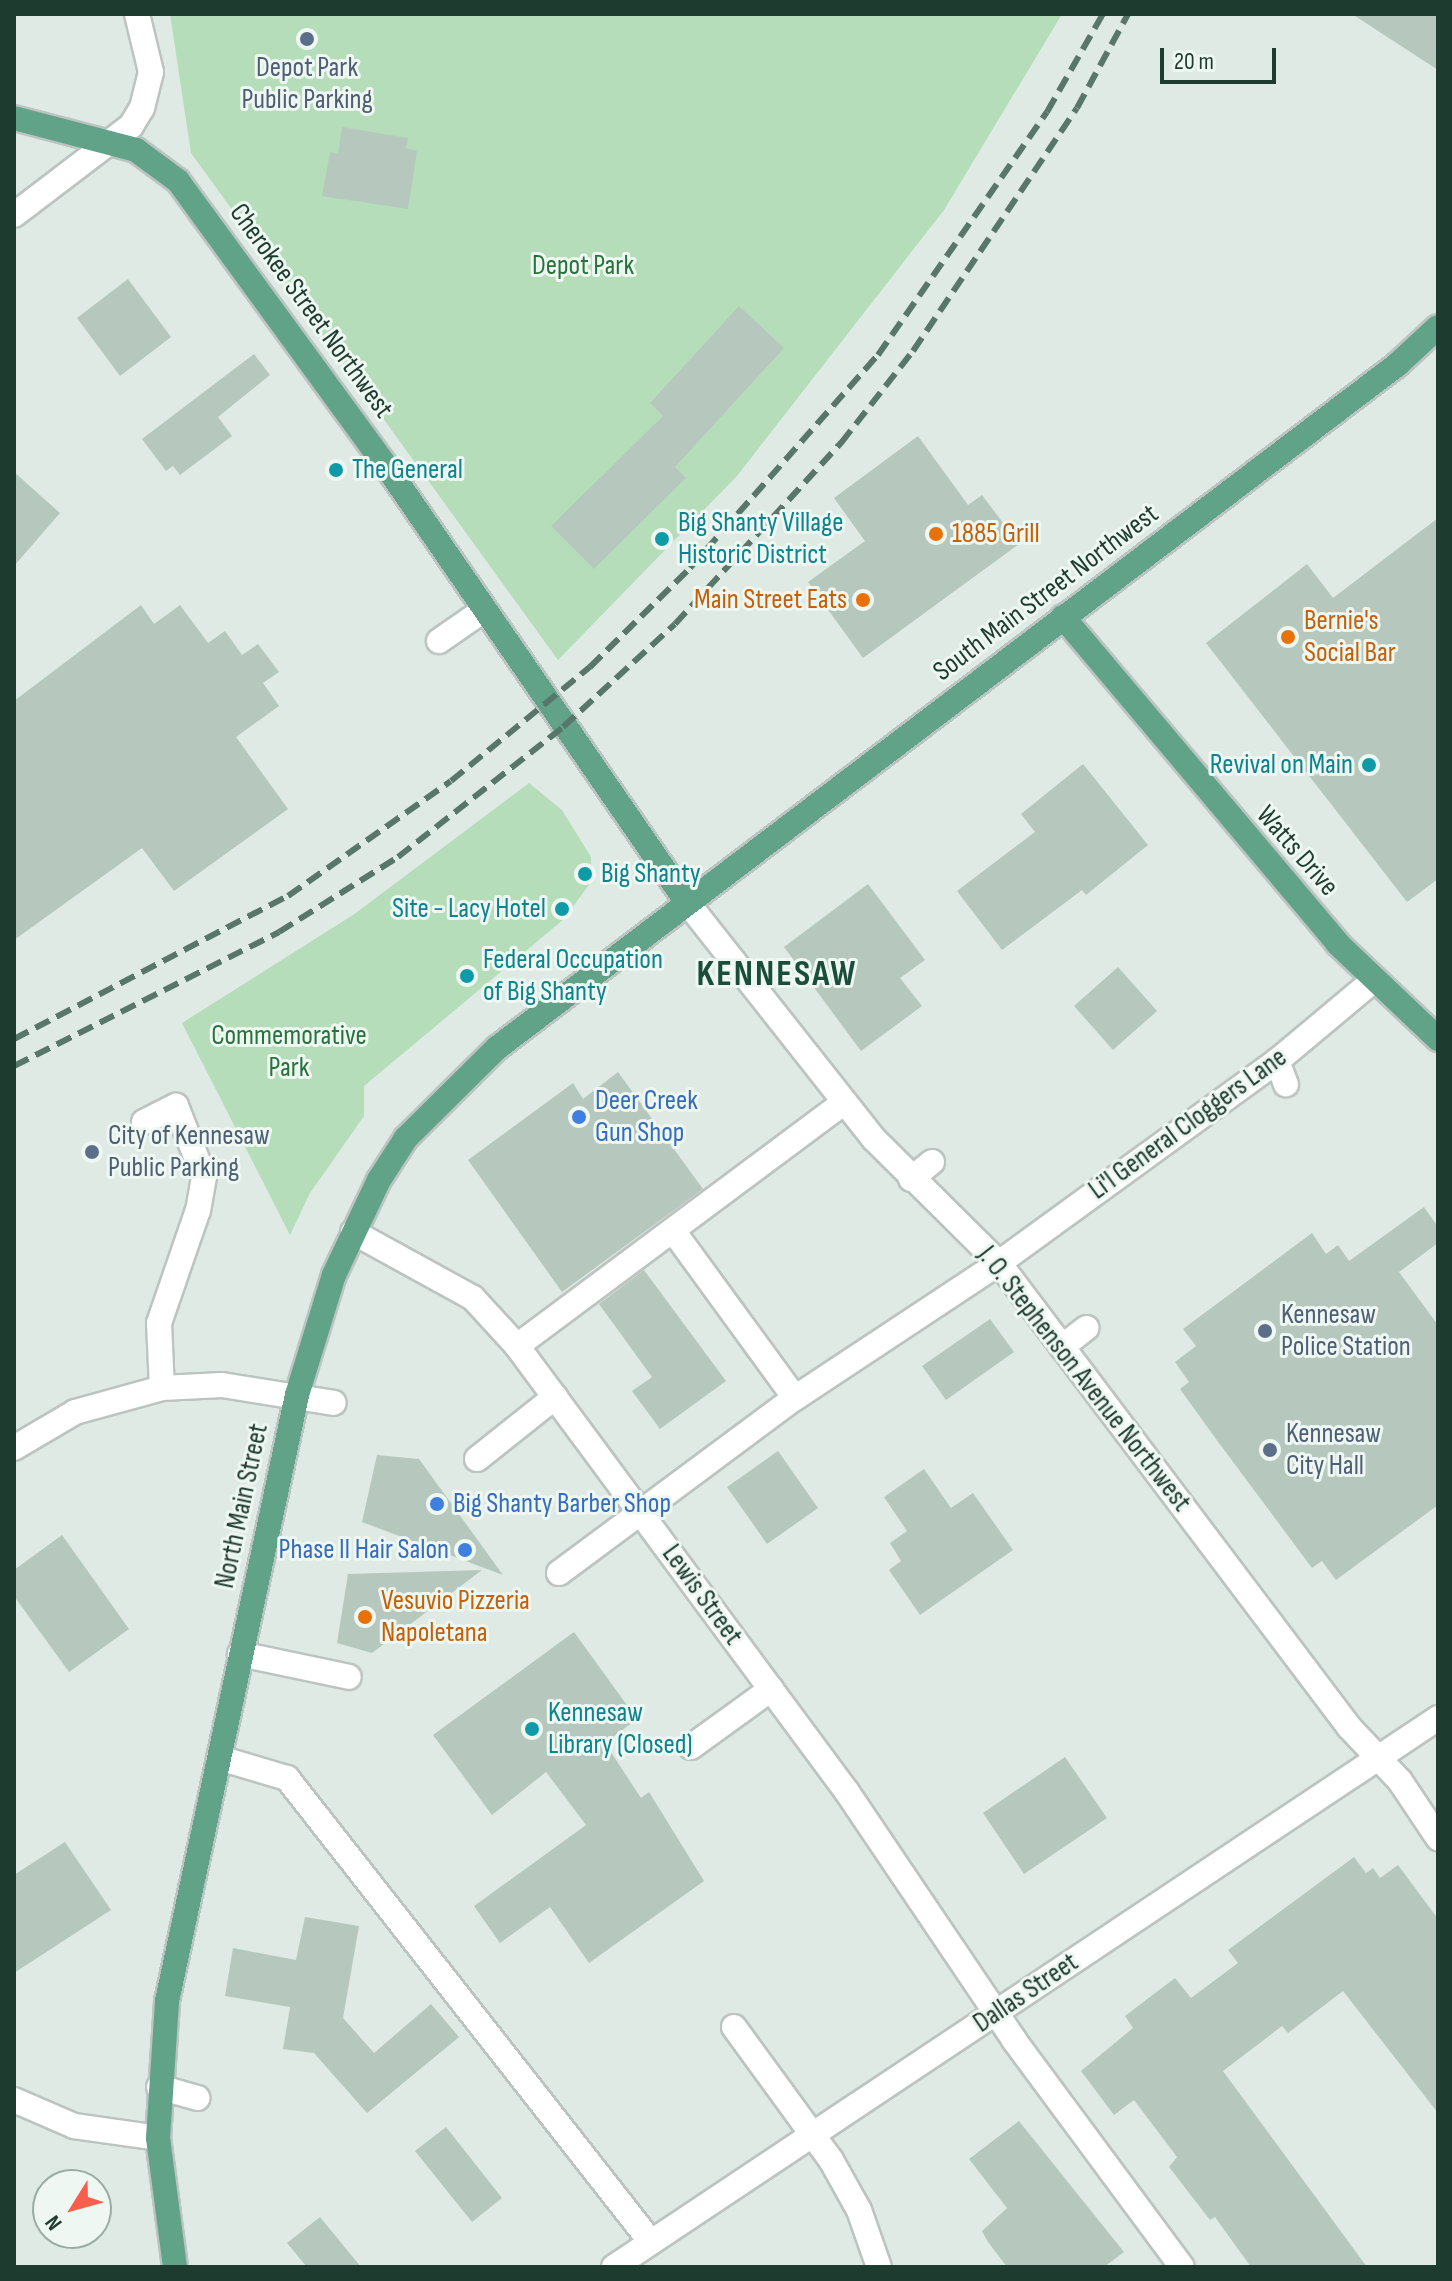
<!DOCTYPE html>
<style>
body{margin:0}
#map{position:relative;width:1452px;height:2281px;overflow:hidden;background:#deeae3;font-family:"Sofia Sans Condensed",sans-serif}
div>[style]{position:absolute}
.green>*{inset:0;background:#b5ddba}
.building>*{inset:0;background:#b6c8be}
.roads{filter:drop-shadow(2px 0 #bcc4c1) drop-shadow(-2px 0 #bcc4c1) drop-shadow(0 2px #bcc4c1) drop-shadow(0 -2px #bcc4c1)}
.minor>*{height:24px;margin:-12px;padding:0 12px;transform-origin:12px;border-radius:12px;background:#fff}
.major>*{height:24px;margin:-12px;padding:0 12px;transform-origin:12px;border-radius:12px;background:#60a388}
.rail>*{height:6px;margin-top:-3px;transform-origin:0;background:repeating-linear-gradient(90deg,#58776a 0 16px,transparent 0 24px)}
.dots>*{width:22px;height:22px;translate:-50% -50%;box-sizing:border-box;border:4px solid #eef7f1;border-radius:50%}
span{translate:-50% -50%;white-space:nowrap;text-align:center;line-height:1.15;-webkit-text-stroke:6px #eef7f1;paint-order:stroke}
.service-label{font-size:28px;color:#4e5e75}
.left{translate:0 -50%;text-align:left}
.park-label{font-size:28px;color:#27743a}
.street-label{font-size:28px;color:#1e3b2f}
.culture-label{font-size:28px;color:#0d838f}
.right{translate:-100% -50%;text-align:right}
.food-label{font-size:28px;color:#c56008}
.shop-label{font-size:28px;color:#366cbe}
.district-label{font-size:36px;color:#1a4e3a;font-weight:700;letter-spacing:2px}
.frame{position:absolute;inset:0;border:16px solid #1e3b2f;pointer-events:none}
.north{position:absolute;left:32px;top:2169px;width:80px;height:80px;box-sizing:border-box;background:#eef7f1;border:2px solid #9baca3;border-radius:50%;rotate:233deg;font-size:22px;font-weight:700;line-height:32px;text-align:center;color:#1e3b2f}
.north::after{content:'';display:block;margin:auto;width:28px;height:36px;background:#fa5f4d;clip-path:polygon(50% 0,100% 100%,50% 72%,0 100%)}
.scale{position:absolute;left:1160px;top:48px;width:116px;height:36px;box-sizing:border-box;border:4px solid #1e3b2f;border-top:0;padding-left:10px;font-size:24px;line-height:28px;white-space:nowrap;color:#1e3b2f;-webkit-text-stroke:6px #eef7f1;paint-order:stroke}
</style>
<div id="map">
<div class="green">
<i style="clip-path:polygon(170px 14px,1062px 14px,944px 210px,737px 476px,558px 660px,191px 153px)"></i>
<i style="clip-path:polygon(529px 783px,562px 810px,591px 857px,591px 882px,564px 919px,364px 1086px,364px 1116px,310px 1193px,290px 1235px,182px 1023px,353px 915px)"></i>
</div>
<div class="building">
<i style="clip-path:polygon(1352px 14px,1438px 14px,1438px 70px)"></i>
<i style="clip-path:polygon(342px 127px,408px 138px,406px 148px,417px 151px,408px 209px,322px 196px,330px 152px,338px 154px)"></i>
<i style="clip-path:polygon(128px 279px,171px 337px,120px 376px,77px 318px)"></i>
<i style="clip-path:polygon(739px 306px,784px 348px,675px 467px,686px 478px,594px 569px,551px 526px,663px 416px,650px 403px)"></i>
<i style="clip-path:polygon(254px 354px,270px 375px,218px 417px,232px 436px,180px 475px,173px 466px,166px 471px,142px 439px)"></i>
<i style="clip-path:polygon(918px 436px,968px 505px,982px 495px,1019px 544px,863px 658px,808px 582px,865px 541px,834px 498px)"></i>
<i style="clip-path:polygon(14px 472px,60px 513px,14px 566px)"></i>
<i style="clip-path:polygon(1438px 518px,1438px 879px,1407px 902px,1206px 643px,1307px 564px,1333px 598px)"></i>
<i style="clip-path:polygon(141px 605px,154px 624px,180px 605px,208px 643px,225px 631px,242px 655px,258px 644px,279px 672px,263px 683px,279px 706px,236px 737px,288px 809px,174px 891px,142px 848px,14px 940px,14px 701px)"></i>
<i style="clip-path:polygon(1083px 764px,1148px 845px,1086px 895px,1082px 890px,1002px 950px,957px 891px,1035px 832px,1021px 814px)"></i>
<i style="clip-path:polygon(868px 884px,925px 960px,900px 978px,922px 1006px,861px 1051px,784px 947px)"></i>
<i style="clip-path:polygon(1118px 967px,1157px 1011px,1113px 1050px,1074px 1006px)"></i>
<i style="clip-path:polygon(618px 1072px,703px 1189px,562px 1292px,468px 1160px,573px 1083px,583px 1099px)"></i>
<i style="clip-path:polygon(1424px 1207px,1438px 1227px,1438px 1243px,1399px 1272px,1438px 1325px,1438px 1505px,1336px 1580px,1322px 1561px,1312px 1568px,1216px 1439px,1180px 1389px,1189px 1382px,1175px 1362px,1196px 1346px,1183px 1329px,1312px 1233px,1326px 1254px,1338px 1245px,1349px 1261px)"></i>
<i style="clip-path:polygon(644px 1270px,726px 1381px,660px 1429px,632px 1391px,652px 1377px,599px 1304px)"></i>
<i style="clip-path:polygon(990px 1319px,1014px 1352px,946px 1400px,922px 1366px)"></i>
<i style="clip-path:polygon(778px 1451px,818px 1508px,767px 1544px,727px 1487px)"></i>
<i style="clip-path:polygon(377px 1455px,419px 1459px,503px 1575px,362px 1522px)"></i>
<i style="clip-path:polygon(924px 1469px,951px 1508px,973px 1493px,1013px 1550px,920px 1615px,889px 1570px,901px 1561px,890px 1543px,907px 1531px,884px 1497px)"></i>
<i style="clip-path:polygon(62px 1535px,129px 1629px,69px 1672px,14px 1596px,14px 1570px)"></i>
<i style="clip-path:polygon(482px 1570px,372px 1653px,337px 1643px,348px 1574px)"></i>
<i style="clip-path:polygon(574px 1632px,637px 1719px,605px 1743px,641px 1798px,649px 1792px,704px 1881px,589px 1963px,550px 1907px,500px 1943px,474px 1906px,586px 1825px,546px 1772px,492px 1815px,433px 1735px)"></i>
<i style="clip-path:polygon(1065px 1757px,1107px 1818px,1024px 1874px,983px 1813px)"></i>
<i style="clip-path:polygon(65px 1842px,111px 1910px,14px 1973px,14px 1875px)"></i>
<i style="clip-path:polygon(1354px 1857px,1366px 1873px,1373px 1868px,1380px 1878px,1398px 1865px,1438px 1919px,1438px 2113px,1343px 1991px,1288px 2033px,1282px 2026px,1223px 2071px,1367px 2267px,1251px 2267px,1215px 2217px,1210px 2220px,1169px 2167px,1177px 2157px,1134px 2100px,1114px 2115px,1081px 2071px,1133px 2028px,1125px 2016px,1175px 1978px,1191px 1998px,1238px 1963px,1228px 1950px)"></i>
<i style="clip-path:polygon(305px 1917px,359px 1926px,343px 2018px,374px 2053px,431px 2004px,459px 2037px,367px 2113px,314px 2053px,283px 2049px,290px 2007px,225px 1996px,233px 1948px,296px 1960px)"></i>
<i style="clip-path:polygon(1019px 2121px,1124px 2252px,1104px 2267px,1007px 2267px,988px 2242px,982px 2231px,1007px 2208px,969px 2159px)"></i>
<i style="clip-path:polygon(446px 2127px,502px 2198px,472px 2222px,415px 2151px)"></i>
<i style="clip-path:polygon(320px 2217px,361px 2267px,307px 2267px,287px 2243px)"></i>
</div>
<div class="roads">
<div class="minor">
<i style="left:14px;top:215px;width:147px;rotate:-37.3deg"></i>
<i style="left:131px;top:126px;width:21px;rotate:-59deg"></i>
<i style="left:142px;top:108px;width:37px;rotate:-76deg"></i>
<i style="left:151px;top:72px;width:60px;rotate:-103.6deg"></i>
<i style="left:439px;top:641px;width:55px;rotate:-34.6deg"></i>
<i style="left:686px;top:901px;width:303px;rotate:51.7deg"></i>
<i style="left:874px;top:1139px;width:176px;rotate:44.8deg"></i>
<i style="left:999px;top:1263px;width:581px;rotate:52.97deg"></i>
<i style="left:1349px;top:1727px;width:74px;rotate:46.6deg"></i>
<i style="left:1400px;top:1781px;width:69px;rotate:56.3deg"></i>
<i style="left:1277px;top:1061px;width:25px;rotate:69deg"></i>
<i style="left:144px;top:1122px;width:36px;rotate:-27deg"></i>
<i style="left:176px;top:1106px;width:76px;rotate:68.5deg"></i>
<i style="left:204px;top:1177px;width:34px;rotate:100deg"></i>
<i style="left:198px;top:1210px;width:120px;rotate:109deg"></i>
<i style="left:159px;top:1323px;width:65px;rotate:87.4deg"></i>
<i style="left:911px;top:1179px;width:27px;rotate:-39deg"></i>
<i style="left:353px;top:1232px;width:137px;rotate:28.8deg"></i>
<i style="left:473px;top:1298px;width:65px;rotate:47.5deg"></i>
<i style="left:517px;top:1346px;width:555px;rotate:53.5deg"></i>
<i style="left:847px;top:1792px;width:299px;rotate:56deg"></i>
<i style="left:1014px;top:2040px;width:282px;rotate:53.5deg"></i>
<i style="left:674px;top:1232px;width:205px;rotate:53.9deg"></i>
<i style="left:517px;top:1346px;width:407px;rotate:-36.7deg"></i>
<i style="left:1062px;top:1347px;width:31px;rotate:-38deg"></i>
<i style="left:14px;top:1448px;width:71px;rotate:-30.5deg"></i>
<i style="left:75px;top:1412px;width:90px;rotate:-15.4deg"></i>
<i style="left:162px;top:1388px;width:60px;rotate:-2.9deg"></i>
<i style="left:222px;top:1385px;width:113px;rotate:9.1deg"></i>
<i style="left:477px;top:1459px;width:100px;rotate:-38.5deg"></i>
<i style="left:559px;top:1573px;width:294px;rotate:-36.6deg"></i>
<i style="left:795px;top:1398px;width:245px;rotate:-33.5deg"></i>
<i style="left:999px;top:1263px;width:344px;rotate:-36deg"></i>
<i style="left:1277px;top:1061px;width:126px;rotate:-39.9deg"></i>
<i style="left:240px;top:1654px;width:111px;rotate:11.9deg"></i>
<i style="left:691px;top:1747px;width:99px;rotate:-35.9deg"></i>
<i style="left:219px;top:1758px;width:71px;rotate:16.4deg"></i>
<i style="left:287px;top:1778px;width:590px;rotate:51.89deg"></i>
<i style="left:734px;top:2027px;width:165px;rotate:53.9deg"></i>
<i style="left:831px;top:2160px;width:57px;rotate:60.8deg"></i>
<i style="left:859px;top:2210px;width:60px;rotate:70.7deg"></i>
<i style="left:159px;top:2087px;width:40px;rotate:16deg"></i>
<i style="left:14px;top:2100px;width:65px;rotate:23.4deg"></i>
<i style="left:74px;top:2126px;width:85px;rotate:8.1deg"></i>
<i style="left:614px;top:2267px;width:990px;rotate:-33.67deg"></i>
</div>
<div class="major">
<i style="left:14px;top:118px;width:126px;rotate:14.7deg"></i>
<i style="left:136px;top:150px;width:52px;rotate:36.4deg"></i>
<i style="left:178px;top:181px;width:365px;rotate:53.9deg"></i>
<i style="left:393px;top:476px;width:516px;rotate:55.42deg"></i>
<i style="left:1063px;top:617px;width:427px;rotate:49.9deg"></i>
<i style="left:1338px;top:944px;width:138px;rotate:43.5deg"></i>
<i style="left:175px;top:2267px;width:130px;rotate:-97.5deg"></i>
<i style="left:158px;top:2138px;width:137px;rotate:-86.2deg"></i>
<i style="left:167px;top:2001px;width:620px;rotate:-77.89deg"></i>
<i style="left:297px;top:1395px;width:126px;rotate:-72.9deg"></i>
<i style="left:334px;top:1275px;width:105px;rotate:-64.7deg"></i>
<i style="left:379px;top:1180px;width:50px;rotate:-57.3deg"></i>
<i style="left:406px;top:1138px;width:128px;rotate:-44.7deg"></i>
<i style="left:497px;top:1048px;width:1131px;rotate:-37.2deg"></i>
<i style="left:1398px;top:364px;width:54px;rotate:-42.8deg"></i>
</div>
</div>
<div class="rail">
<i style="left:14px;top:1039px;width:309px;rotate:-27.6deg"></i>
<i style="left:288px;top:896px;width:199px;rotate:-35.2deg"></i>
<i style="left:451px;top:781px;width:180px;rotate:-39.4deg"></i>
<i style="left:590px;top:667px;width:141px;rotate:-44.7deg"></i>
<i style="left:690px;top:568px;width:284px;rotate:-48.6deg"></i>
<i style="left:878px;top:355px;width:296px;rotate:-55.2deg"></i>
<i style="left:1047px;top:112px;width:113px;rotate:-60.3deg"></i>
<i style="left:14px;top:1066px;width:297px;rotate:-26.8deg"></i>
<i style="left:279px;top:932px;width:141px;rotate:-32.2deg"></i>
<i style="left:398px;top:857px;width:210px;rotate:-38.2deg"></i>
<i style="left:563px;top:727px;width:152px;rotate:-42.6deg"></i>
<i style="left:675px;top:624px;width:246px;rotate:-47.5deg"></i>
<i style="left:841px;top:443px;width:117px;rotate:-52deg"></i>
<i style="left:913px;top:351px;width:293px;rotate:-56deg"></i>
<i style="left:1077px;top:108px;width:107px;rotate:-61.5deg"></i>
</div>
<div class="dots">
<i style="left:307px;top:39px;background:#5c6f8a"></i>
<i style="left:336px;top:470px;background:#0f9aa8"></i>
<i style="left:936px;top:534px;background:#e8710a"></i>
<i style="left:662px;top:539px;background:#0f9aa8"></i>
<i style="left:863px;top:600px;background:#e8710a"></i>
<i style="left:1288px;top:637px;background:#e8710a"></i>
<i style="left:1369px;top:765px;background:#0f9aa8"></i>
<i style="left:585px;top:874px;background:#0f9aa8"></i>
<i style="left:562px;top:909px;background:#0f9aa8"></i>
<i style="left:467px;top:976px;background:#0f9aa8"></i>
<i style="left:579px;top:1117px;background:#3f7fe0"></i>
<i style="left:92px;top:1152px;background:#5c6f8a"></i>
<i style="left:1265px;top:1331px;background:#5c6f8a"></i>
<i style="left:1270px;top:1450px;background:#5c6f8a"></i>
<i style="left:437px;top:1504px;background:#3f7fe0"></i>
<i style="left:465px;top:1550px;background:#3f7fe0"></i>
<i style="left:365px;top:1617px;background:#e8710a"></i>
<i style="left:532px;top:1729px;background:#0f9aa8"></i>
</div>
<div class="service-label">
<span style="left:307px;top:84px">Depot Park<br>Public Parking</span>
<span class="left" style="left:108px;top:1152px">City of Kennesaw<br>Public Parking</span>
<span class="left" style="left:1281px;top:1331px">Kennesaw<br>Police Station</span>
<span class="left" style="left:1286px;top:1450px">Kennesaw<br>City Hall</span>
</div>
<div class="park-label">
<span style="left:583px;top:266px">Depot Park</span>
<span style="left:289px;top:1052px">Commemorative<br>Park</span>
</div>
<div class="street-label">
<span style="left:311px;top:311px;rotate:54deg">Cherokee Street Northwest</span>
<span style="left:1046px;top:593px;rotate:-37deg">South Main Street Northwest</span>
<span style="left:1297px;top:851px;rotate:49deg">Watts Drive</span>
<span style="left:1188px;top:1124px;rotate:-36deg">Li'l General Cloggers Lane</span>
<span style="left:1084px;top:1379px;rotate:52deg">J. O. Stephenson Avenue Northwest</span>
<span style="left:242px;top:1506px;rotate:-78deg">North Main Street</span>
<span style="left:702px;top:1595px;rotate:54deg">Lewis Street</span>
<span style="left:1026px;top:1993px;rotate:-34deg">Dallas Street</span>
</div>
<div class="culture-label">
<span class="left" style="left:352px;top:470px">The General</span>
<span class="left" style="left:678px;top:539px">Big Shanty Village<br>Historic District</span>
<span class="right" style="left:1353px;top:765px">Revival on Main</span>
<span class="left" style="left:601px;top:874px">Big Shanty</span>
<span class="right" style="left:546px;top:909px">Site - Lacy Hotel</span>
<span class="left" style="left:483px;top:976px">Federal Occupation<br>of Big Shanty</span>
<span class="left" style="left:548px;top:1729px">Kennesaw<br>Library (Closed)</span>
</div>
<div class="food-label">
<span class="left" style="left:952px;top:534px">1885 Grill</span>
<span class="right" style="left:847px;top:600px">Main Street Eats</span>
<span class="left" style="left:1304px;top:637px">Bernie's<br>Social Bar</span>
<span class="left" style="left:381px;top:1617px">Vesuvio Pizzeria<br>Napoletana</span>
</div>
<div class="shop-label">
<span class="left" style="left:595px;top:1117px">Deer Creek<br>Gun Shop</span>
<span class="left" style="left:453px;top:1504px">Big Shanty Barber Shop</span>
<span class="right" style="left:449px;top:1550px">Phase II Hair Salon</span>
</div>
<div class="district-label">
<span style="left:777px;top:975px">KENNESAW</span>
</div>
<div class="frame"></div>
<div class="north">N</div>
<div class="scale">20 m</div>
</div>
